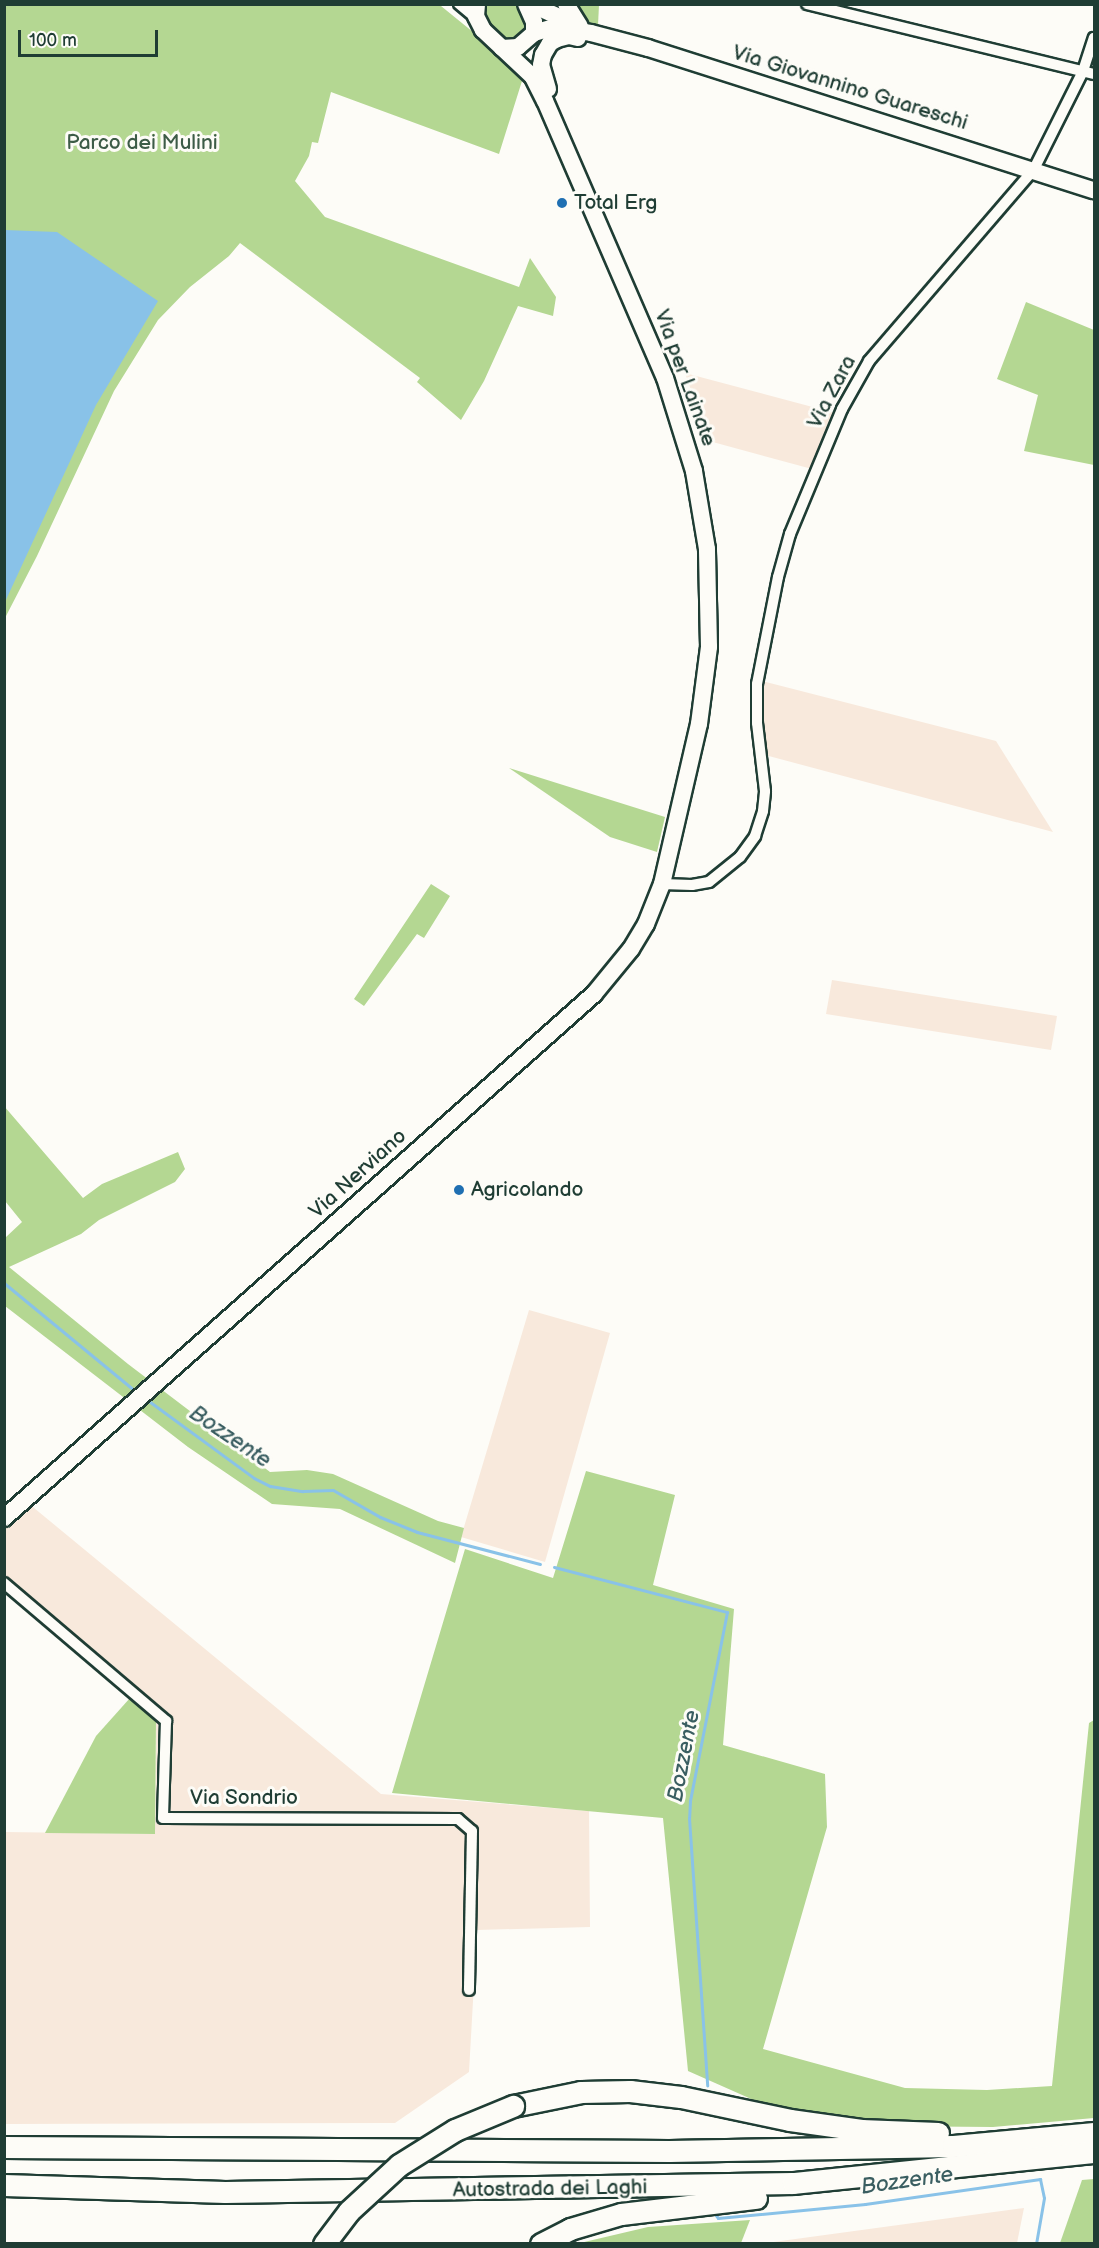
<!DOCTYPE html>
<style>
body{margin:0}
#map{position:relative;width:1099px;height:2248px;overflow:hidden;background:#fdfcf7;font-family:"Balsamiq Sans",sans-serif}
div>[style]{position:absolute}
.built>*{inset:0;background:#f8e9dc}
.green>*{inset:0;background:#b4d792}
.water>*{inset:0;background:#89c2e8}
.stream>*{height:3px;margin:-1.5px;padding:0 1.5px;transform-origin:1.5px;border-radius:1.5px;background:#89c2e8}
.roads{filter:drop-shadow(2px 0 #1f3d34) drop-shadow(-2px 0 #1f3d34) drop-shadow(0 2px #1f3d34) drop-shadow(0 -2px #1f3d34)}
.street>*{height:10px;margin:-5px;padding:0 5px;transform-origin:5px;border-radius:5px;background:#fdfcf7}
.secondary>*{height:16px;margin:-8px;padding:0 8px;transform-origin:8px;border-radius:8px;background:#fdfcf7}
.highway>*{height:21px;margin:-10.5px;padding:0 10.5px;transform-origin:10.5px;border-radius:10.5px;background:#fdfcf7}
.bridges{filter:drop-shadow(2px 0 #1f3d34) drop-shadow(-2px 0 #1f3d34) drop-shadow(0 2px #1f3d34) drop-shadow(0 -2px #1f3d34)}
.highway-bridge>*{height:21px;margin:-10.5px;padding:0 10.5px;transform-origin:10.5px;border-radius:10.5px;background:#fdfcf7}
.dots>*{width:16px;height:16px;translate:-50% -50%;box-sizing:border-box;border:3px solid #fdfcf7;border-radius:50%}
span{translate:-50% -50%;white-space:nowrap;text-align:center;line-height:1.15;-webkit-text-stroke:6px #fdfcf7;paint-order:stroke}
.street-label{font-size:21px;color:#1f3d34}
.park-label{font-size:21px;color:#3d5c47}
.poi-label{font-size:21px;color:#1f3d34}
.left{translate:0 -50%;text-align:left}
.water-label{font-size:22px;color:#3a5e61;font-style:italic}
.frame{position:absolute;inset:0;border:6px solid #1f3d34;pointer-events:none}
.scale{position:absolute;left:18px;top:30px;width:140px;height:27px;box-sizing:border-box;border:3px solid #1f3d34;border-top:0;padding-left:8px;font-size:18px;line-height:21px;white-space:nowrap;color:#1f3d34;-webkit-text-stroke:4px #fdfcf7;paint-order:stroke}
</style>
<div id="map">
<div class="built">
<i style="clip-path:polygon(685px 373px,835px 413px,812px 469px,709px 441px)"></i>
<i style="clip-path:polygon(762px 681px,996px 741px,1053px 832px,765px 755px,760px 706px)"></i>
<i style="clip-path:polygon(832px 980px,1057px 1016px,1051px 1050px,826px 1014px)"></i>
<i style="clip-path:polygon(529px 1310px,610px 1333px,545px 1562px,461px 1537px)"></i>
<i style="clip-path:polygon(28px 1503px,381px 1794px,589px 1811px,590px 1927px,477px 1930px,469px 2072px,395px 2123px,5px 2124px,5px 1832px,155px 1834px,156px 1720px,5px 1590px,5px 1524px)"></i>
<i style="clip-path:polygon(1024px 2208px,1017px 2243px,766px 2243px)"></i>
</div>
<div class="green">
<i style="clip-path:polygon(434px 4px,441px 6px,473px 32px,522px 81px,499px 154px,331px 92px,318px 143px,312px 142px,309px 156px,295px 181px,325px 217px,519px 287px,530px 258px,556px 297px,553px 316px,518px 306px,484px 381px,461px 420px,417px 382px,420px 378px,240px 243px,229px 256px,190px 287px,158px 320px,114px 391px,37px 556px,5px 618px,5px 5px)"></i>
<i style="clip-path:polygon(483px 5px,517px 5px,523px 11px,528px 26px,524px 34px,518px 39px,504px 41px,485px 26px)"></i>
<i style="clip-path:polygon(574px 5px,599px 5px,598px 25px,584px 22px)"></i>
<i style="clip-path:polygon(1026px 302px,1094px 330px,1094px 465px,1024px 451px,1038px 395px,997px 379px)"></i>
<i style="clip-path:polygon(509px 768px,665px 817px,657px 852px,610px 837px)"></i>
<i style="clip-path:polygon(431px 884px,450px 896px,424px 938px,417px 934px,364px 1006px,354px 999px)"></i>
<i style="clip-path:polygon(4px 1106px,83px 1198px,102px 1184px,178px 1152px,185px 1169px,175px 1182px,99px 1220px,81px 1234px,9px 1267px,128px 1364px,270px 1472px,307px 1470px,333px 1474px,438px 1521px,464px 1528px,455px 1563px,340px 1509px,272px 1504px,188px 1447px,5px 1306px,5px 1238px,22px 1222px,5px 1201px)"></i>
<i style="clip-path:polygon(586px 1471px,675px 1495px,653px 1585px,734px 1609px,723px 1745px,825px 1774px,827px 1827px,763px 2049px,905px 2088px,987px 2090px,1052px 2086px,1089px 1723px,1094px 1720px,1094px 2118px,993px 2127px,873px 2126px,758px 2102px,688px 2071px,663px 1818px,392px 1793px,465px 1549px,553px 1578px)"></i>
<i style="clip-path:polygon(130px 1698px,156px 1720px,155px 1834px,45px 1833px,96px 1736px)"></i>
<i style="clip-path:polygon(1094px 2179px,1094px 2243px,1060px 2243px,1082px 2180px)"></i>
<i style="clip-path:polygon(750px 2220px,741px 2243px,580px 2243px,648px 2227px)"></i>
</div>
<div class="water">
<i style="clip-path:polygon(5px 230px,57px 232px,158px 301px,96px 405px,5px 602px)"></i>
</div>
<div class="stream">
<i style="left:4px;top:1283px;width:171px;rotate:39.5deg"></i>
<i style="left:146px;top:1399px;width:134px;rotate:36.2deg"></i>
<i style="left:254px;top:1478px;width:18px;rotate:27deg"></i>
<i style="left:270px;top:1486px;width:33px;rotate:9deg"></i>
<i style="left:303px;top:1491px;width:30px;rotate:-2deg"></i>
<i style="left:333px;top:1490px;width:54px;rotate:29.9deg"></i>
<i style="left:380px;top:1517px;width:40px;rotate:22deg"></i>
<i style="left:417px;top:1532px;width:127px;rotate:14.6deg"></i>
<i style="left:554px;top:1567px;width:179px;rotate:14.6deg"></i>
<i style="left:727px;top:1612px;width:193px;rotate:101.1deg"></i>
<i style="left:690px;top:1801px;width:17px;rotate:93deg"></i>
<i style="left:689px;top:1818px;width:268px;rotate:86.1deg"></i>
<i style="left:715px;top:2214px;width:5px;rotate:53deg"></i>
<i style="left:718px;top:2218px;width:148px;rotate:-5.4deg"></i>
<i style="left:865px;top:2204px;width:177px;rotate:-8.1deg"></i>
<i style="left:1040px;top:2179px;width:19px;rotate:78deg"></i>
<i style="left:1044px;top:2198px;width:47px;rotate:99.9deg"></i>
</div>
<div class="roads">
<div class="street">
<i style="left:459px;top:4px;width:23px;rotate:40deg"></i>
<i style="left:807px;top:4px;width:295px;rotate:13.7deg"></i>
<i style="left:662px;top:884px;width:30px;rotate:2deg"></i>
<i style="left:692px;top:885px;width:17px;rotate:-10deg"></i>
<i style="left:709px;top:882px;width:40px;rotate:-39deg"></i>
<i style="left:740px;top:857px;width:26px;rotate:-54deg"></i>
<i style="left:755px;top:836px;width:26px;rotate:-72deg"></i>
<i style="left:763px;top:811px;width:20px;rotate:-84deg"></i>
<i style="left:765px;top:791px;width:68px;rotate:-96.7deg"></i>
<i style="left:757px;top:723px;width:39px;rotate:-90deg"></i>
<i style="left:757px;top:684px;width:109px;rotate:-78.9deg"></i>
<i style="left:778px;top:577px;width:45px;rotate:-74.4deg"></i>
<i style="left:790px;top:534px;width:135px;rotate:-67.4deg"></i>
<i style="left:842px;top:409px;width:55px;rotate:-60.6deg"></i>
<i style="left:869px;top:361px;width:253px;rotate:-49.3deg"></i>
<i style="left:1034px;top:169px;width:110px;rotate:-63.4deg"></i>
<i style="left:1083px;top:71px;width:35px;rotate:-72deg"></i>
<i style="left:4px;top:1583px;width:213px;rotate:40.4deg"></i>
<i style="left:166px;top:1721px;width:97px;rotate:91.8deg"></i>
<i style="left:163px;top:1818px;width:295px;rotate:0.2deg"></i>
<i style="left:458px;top:1819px;width:18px;rotate:41deg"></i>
<i style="left:472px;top:1831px;width:159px;rotate:91.1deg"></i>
</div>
<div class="secondary">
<i style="left:526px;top:4px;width:20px;rotate:66deg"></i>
<i style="left:534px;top:22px;width:11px;rotate:90deg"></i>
<i style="left:566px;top:4px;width:26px;rotate:58deg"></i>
<i style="left:539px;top:8px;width:36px;rotate:24deg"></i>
<i style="left:502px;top:48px;width:16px;rotate:-4deg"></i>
<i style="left:518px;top:47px;width:21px;rotate:-41deg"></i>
<i style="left:534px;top:33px;width:21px;rotate:-17deg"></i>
<i style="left:554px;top:27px;width:37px;rotate:9deg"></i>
<i style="left:591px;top:33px;width:59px;rotate:14.7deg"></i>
<i style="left:648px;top:48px;width:468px;rotate:17.7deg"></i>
<i style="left:548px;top:89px;width:25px;rotate:-106deg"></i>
<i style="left:541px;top:65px;width:10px;rotate:-79deg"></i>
<i style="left:543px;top:55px;width:14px;rotate:-60deg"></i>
<i style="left:550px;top:43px;width:8px;rotate:-30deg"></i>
<i style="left:557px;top:39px;width:12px;rotate:-14deg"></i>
<i style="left:569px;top:36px;width:9px;rotate:13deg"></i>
<i style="left:4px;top:1518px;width:789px;rotate:-41.61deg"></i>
<i style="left:594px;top:994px;width:58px;rotate:-50.6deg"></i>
<i style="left:631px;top:949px;width:29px;rotate:-59deg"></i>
<i style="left:646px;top:924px;width:43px;rotate:-68.2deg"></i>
<i style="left:662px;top:884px;width:164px;rotate:-77deg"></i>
<i style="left:699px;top:724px;width:78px;rotate:-82.6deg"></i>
<i style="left:709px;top:647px;width:98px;rotate:-91.2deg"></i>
<i style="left:707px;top:549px;width:79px;rotate:-99.5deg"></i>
<i style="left:694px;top:471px;width:97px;rotate:-107.3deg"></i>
<i style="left:665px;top:378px;width:302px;rotate:-113.4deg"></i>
<i style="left:545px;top:101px;width:27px;rotate:-117deg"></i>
<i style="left:533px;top:77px;width:69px;rotate:-136.8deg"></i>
<i style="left:483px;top:30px;width:16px;rotate:-117deg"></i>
<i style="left:476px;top:16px;width:12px;rotate:-85deg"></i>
</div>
<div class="highway">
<i style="left:513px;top:2106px;width:69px;rotate:-11.6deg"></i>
<i style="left:581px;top:2092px;width:49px;rotate:-1.2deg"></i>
<i style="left:630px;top:2091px;width:51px;rotate:6.7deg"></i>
<i style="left:681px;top:2097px;width:111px;rotate:11.9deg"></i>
<i style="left:790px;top:2120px;width:72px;rotate:8deg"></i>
<i style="left:861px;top:2130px;width:77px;rotate:2.2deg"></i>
<i style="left:4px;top:2147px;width:665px;rotate:0.34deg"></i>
<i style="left:669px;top:2151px;width:284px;rotate:-1deg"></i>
<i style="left:953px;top:2146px;width:142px;rotate:-5.3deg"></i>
<i style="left:4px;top:2185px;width:221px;rotate:1.8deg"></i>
<i style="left:225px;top:2192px;width:568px;rotate:-0.91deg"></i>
<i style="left:793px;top:2183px;width:303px;rotate:-5.9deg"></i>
<i style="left:541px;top:2244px;width:33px;rotate:-27deg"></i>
<i style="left:570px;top:2229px;width:53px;rotate:-16.4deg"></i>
<i style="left:621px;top:2214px;width:136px;rotate:-6.8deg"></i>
</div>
</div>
<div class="bridges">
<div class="highway-bridge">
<i style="left:324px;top:2244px;width:41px;rotate:-52.9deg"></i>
<i style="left:349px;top:2211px;width:68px;rotate:-42.6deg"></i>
<i style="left:399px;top:2165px;width:66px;rotate:-32deg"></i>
<i style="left:455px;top:2130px;width:63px;rotate:-22.5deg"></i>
</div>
</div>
<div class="dots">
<i style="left:562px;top:203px;background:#1f6fb2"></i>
<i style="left:459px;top:1190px;background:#1f6fb2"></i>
</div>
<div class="street-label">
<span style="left:850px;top:88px;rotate:17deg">Via Giovannino Guareschi</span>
<span style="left:685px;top:378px;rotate:70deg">Via per Lainate</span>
<span style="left:832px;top:392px;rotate:-62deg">Via Zara</span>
<span style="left:358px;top:1174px;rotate:-42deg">Via Nerviano</span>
<span style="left:244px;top:1798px">Via Sondrio</span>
<span style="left:550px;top:2189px;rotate:-1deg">Autostrada dei Laghi</span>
</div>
<div class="park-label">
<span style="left:142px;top:143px">Parco dei Mulini</span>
</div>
<div class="poi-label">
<span class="left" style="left:574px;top:203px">Total Erg</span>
<span class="left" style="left:471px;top:1190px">Agricolando</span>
</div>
<div class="water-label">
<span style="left:230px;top:1437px;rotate:34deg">Bozzente</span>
<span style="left:684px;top:1756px;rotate:-79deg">Bozzente</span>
<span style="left:907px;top:2181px;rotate:-8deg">Bozzente</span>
</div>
<div class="frame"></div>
<div class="scale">100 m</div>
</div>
